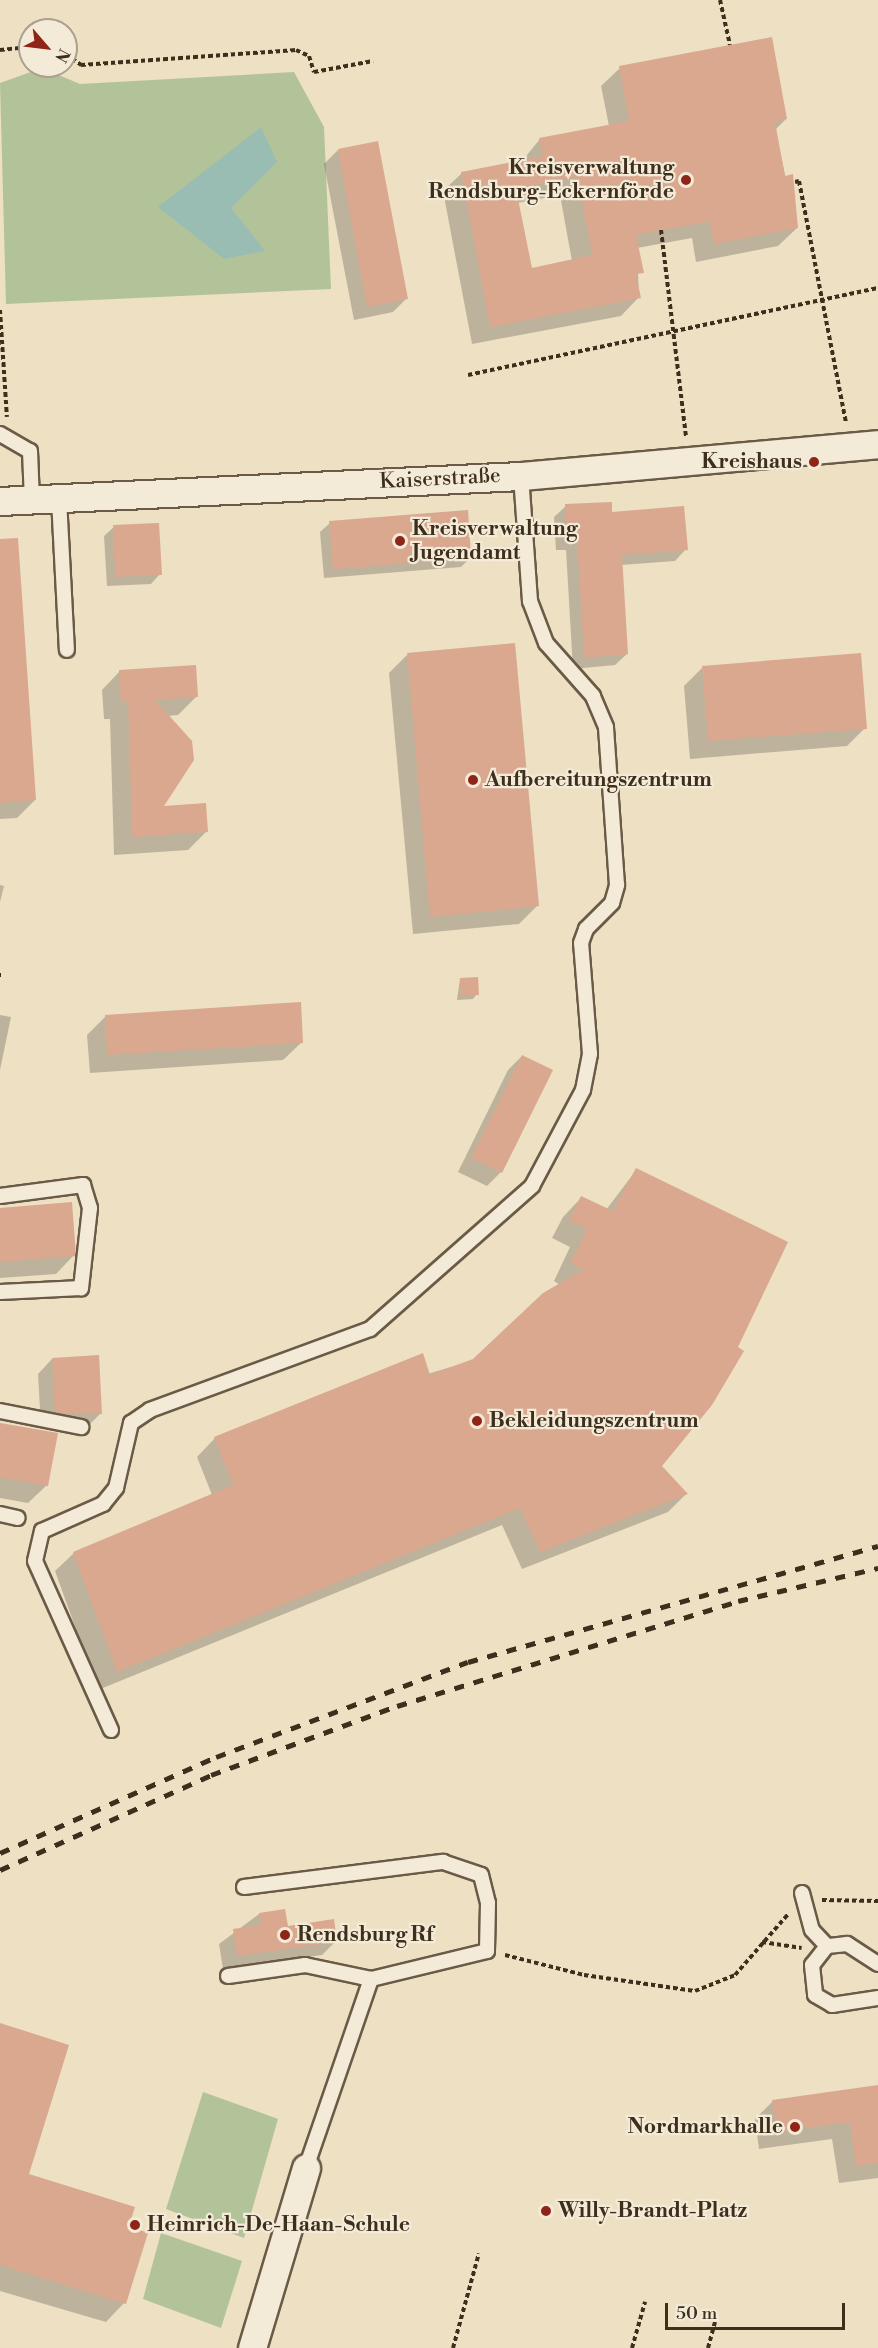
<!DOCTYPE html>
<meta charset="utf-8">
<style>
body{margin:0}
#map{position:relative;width:878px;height:2348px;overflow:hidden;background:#ede0c3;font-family:"Libre Bodoni",serif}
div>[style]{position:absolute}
.green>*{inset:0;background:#b2c399}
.water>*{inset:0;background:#99bdb3}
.shadow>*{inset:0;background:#0003}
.building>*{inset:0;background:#daa78f}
.path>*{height:4px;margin-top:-2px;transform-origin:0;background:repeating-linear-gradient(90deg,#3e2e1c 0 4.5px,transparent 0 7.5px)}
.roads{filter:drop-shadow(2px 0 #6a5a46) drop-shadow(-2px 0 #6a5a46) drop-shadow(0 2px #6a5a46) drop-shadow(0 -2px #6a5a46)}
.lane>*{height:14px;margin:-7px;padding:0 7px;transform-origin:7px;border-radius:7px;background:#f3ebd8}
.street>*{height:27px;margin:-13.5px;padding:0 13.5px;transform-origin:13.5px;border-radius:13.5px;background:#f3ebd8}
.rail>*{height:4.5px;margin-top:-2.25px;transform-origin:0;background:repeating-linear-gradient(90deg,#3e2e1c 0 10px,transparent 0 20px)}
.dots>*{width:16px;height:16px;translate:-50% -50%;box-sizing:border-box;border:3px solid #f3ebd8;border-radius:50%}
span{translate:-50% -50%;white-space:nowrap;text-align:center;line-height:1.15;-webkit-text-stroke:4.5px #f3ebd8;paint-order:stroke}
.poi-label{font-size:21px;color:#3e2e1c;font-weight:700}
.right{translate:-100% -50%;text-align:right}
.left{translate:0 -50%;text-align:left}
.street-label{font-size:21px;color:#3e2e1c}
.north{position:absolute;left:18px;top:18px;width:60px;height:60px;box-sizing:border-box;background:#f3ebd8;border:2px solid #ab9f8d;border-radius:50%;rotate:118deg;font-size:16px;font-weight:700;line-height:24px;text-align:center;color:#3e2e1c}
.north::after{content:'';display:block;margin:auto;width:21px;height:27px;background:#8f2418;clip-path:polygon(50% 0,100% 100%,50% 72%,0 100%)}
.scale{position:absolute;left:665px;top:2303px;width:180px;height:27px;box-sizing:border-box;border:3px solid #3e2e1c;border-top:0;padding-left:8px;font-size:18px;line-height:21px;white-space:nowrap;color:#3e2e1c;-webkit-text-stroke:4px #f3ebd8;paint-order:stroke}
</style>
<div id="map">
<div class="green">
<i style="clip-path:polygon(42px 68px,80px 84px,294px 72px,324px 127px,331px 289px,6px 304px,0 83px)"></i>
<i style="clip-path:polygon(203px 2092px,278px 2119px,244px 2238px,166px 2209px)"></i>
<i style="clip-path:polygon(161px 2233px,242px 2261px,221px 2328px,143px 2299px)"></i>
</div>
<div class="water">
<i style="clip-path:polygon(261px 127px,277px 162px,231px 208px,265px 251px,224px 259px,158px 207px)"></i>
</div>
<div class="shadow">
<i style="clip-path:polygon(evenodd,620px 68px,786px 119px,775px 130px,797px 228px,778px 246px,696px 262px,692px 238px,637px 248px,639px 297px,621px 316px,472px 344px,443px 191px,462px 173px,522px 161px,540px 139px,609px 126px,601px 86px,620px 68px,560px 195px,572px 261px,530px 270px,517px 203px,560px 195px)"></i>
<i style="clip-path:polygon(338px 150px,407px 298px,393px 312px,354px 320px,324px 164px)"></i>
<i style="clip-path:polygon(566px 506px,611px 513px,686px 549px,675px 561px,621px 565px,627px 654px,615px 665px,573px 669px,566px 550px,556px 550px,554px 517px)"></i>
<i style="clip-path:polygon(330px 523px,470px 558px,461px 567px,324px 578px,320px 532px)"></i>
<i style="clip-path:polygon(114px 527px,160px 574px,151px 584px,107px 586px,104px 536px)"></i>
<i style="clip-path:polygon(0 541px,35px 800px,17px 818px,0 819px)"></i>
<i style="clip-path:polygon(407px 655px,537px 906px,519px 924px,413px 934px,389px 673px)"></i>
<i style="clip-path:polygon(702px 668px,865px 728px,847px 746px,690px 759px,684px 686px)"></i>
<i style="clip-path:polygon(120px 671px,196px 697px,178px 715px,167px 716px,161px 808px,206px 832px,188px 850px,114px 855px,110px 719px,104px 719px,102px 690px)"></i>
<i style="clip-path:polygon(0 885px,4px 886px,0 902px)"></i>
<i style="clip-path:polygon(460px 979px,477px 994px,473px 999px,457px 1000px)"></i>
<i style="clip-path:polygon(0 1015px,11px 1017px,0 1070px)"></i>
<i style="clip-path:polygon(106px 1016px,302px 1042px,283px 1060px,90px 1073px,87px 1035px)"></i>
<i style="clip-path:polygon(522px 1056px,501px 1172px,487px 1186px,458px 1172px,508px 1070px)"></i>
<i style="clip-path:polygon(637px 1169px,660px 1466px,686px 1494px,668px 1512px,522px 1569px,502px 1525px,98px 1690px,55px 1571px,74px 1553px,212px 1495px,197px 1457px,215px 1438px,474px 1360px,560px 1285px,554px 1281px,570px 1247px,552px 1238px,563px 1217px,581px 1198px,606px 1210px)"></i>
<i style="clip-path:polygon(0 1209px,74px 1255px,56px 1274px,0 1278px)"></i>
<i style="clip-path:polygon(52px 1359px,101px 1413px,87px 1427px,41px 1426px,38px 1374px)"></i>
<i style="clip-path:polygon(0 1424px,47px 1485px,28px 1503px,0 1498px)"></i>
<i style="clip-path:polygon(259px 1914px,286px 1927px,336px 1941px,322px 1955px,223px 1969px,219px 1944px)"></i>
<i style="clip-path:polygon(0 2025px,27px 2175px,127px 2227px,124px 2303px,106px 2322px,0 2291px)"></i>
<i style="clip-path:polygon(878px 2086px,878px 2178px,839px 2183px,832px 2139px,759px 2149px,755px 2119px,773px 2101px)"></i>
</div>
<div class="building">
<i style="clip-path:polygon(evenodd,772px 37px,787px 119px,775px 122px,785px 176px,793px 174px,798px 228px,714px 244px,710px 221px,636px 235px,644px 273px,636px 274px,641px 298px,490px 327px,461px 172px,543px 156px,539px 138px,629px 121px,619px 66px,772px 37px,578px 177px,592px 255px,532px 268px,516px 189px,578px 177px)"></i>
<i style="clip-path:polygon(378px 141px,408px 299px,367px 307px,338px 149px)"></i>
<i style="clip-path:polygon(612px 502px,612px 512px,684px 506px,688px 550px,622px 555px,628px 654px,584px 658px,577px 539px,567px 539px,565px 504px)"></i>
<i style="clip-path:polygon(468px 510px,471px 558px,333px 569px,329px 521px)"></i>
<i style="clip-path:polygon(159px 523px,162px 575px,115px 577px,113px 525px)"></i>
<i style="clip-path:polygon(18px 538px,36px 800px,0 803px,0 539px)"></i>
<i style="clip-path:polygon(515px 643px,539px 906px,430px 917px,407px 653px)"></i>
<i style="clip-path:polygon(861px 653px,867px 729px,708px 741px,702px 666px)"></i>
<i style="clip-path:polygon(196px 665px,198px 697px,155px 700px,192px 741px,194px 760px,164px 806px,206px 803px,208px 832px,132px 837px,128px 701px,121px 701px,119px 670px)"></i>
<i style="clip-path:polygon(478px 977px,479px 995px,461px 996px,460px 978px)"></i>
<i style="clip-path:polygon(301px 1002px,303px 1043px,107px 1055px,105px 1015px)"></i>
<i style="clip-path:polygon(522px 1055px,553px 1070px,502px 1173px,471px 1158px)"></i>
<i style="clip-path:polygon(636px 1168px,788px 1242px,738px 1347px,744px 1351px,712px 1405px,662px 1466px,688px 1494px,540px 1552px,520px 1508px,117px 1672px,73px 1552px,233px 1485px,214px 1437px,423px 1353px,430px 1375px,473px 1359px,543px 1293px,583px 1270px,571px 1262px,587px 1229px,569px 1220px,581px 1196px,613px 1211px)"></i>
<i style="clip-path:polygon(72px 1202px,76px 1256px,0 1262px,0 1208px)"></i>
<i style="clip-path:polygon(99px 1355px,102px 1414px,55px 1413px,52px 1358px)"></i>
<i style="clip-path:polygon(0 1423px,58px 1433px,48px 1486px,0 1477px)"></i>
<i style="clip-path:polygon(285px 1909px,288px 1926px,334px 1919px,337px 1942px,237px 1956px,233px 1929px,261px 1925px,259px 1913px)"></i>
<i style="clip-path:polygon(0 2023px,69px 2045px,29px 2174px,135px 2207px,129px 2226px,148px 2233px,126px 2304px,0 2265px)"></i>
<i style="clip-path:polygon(878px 2085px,878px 2163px,856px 2166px,850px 2122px,777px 2132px,772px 2100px)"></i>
</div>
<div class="path">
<i style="left:720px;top:0;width:46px;rotate:77.5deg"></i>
<i style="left:0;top:50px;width:30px;rotate:-6deg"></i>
<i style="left:66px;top:54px;width:19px;rotate:36deg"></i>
<i style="left:81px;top:65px;width:216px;rotate:-4deg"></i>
<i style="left:296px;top:50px;width:14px;rotate:25deg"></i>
<i style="left:309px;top:56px;width:17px;rotate:73deg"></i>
<i style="left:314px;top:72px;width:60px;rotate:-10.6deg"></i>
<i style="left:795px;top:182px;width:4px;rotate:-14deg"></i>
<i style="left:799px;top:181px;width:247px;rotate:79deg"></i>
<i style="left:661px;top:230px;width:209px;rotate:83.1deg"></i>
<i style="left:0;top:310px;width:107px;rotate:86.3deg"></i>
<i style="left:468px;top:375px;width:419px;rotate:-12deg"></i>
<i style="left:0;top:975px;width:1px"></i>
<i style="left:822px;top:1900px;width:56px;rotate:1deg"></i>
<i style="left:762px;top:1942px;width:40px;rotate:8.5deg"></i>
<i style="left:505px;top:1955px;width:81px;rotate:14.2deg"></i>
<i style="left:584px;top:1975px;width:112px;rotate:8.2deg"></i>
<i style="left:695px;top:1991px;width:43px;rotate:-21.8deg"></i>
<i style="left:735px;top:1975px;width:82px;rotate:-48.9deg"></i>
<i style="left:453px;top:2348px;width:98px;rotate:-74.7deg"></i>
<i style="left:632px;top:2348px;width:48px;rotate:-74.2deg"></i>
<i style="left:708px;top:2348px;width:27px;rotate:-75deg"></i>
</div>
<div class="roads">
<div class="lane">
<i style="left:0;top:434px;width:34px;rotate:30deg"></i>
<i style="left:30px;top:451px;width:49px;rotate:87.7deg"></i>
<i style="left:59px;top:499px;width:151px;rotate:87deg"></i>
<i style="left:0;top:1196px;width:84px;rotate:-7.5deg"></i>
<i style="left:83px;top:1185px;width:24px;rotate:73deg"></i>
<i style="left:90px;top:1208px;width:81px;rotate:96.4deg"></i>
<i style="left:81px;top:1288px;width:81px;rotate:177.2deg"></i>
<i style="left:0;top:1411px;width:83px;rotate:11.2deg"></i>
<i style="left:0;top:1514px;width:18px;rotate:13deg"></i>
<i style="left:111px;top:1730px;width:185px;rotate:-114.2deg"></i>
<i style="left:35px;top:1561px;width:31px;rotate:-77deg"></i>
<i style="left:42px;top:1531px;width:67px;rotate:-23.9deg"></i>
<i style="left:103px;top:1504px;width:21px;rotate:-51deg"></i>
<i style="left:116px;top:1488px;width:67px;rotate:-77deg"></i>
<i style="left:131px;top:1423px;width:23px;rotate:-34deg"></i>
<i style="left:150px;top:1410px;width:234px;rotate:-20.2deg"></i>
<i style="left:370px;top:1329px;width:216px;rotate:-41.4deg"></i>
<i style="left:532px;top:1186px;width:109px;rotate:-62deg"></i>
<i style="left:583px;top:1090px;width:37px;rotate:-79deg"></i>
<i style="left:590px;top:1054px;width:111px;rotate:-94.6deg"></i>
<i style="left:581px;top:943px;width:15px;rotate:-70deg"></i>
<i style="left:586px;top:929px;width:37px;rotate:-45deg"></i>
<i style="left:612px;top:903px;width:19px;rotate:-74deg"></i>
<i style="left:617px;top:885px;width:158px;rotate:-94deg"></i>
<i style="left:606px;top:727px;width:34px;rotate:-113deg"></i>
<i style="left:593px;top:696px;width:71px;rotate:-131.6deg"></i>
<i style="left:546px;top:643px;width:45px;rotate:-110.9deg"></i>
<i style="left:530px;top:601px;width:125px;rotate:-94.1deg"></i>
<i style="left:244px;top:1887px;width:201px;rotate:-7.2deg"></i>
<i style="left:443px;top:1862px;width:40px;rotate:18.9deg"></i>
<i style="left:481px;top:1875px;width:29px;rotate:76deg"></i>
<i style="left:488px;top:1903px;width:48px;rotate:91.2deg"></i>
<i style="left:487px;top:1951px;width:119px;rotate:166.4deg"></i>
<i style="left:802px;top:1893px;width:38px;rotate:75deg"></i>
<i style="left:812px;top:1930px;width:22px;rotate:47deg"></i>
<i style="left:878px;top:1964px;width:37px;rotate:-147deg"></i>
<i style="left:847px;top:1944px;width:20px;rotate:174deg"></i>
<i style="left:827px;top:1946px;width:24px;rotate:128deg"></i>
<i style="left:812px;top:1965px;width:30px;rotate:84deg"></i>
<i style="left:815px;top:1995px;width:20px;rotate:30deg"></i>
<i style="left:832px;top:2005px;width:47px;rotate:-8.7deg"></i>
<i style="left:228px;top:1976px;width:78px;rotate:-8.1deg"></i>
<i style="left:305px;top:1965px;width:67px;rotate:12deg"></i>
<i style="left:371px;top:1979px;width:200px;rotate:109deg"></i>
</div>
<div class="street">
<i style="left:0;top:501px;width:522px;rotate:-2.75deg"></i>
<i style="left:521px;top:476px;width:358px;rotate:-5.1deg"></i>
<i style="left:252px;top:2348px;width:188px;rotate:-73.3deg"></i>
</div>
</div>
<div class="rail">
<i style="left:0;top:1853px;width:236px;rotate:-24deg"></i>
<i style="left:216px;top:1757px;width:269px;rotate:-20.7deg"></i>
<i style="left:468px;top:1662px;width:426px;rotate:-15.8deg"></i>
<i style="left:0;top:1870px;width:231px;rotate:-24.2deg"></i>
<i style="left:211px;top:1775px;width:198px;rotate:-20.4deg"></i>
<i style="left:397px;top:1706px;width:357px;rotate:-17.1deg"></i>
<i style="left:738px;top:1601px;width:144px;rotate:-13.3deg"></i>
</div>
<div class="dots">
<i style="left:686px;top:180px;background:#8f2418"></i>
<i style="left:814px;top:462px;background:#8f2418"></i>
<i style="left:400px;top:541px;background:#8f2418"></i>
<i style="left:473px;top:780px;background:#8f2418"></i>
<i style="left:477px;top:1421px;background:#8f2418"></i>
<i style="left:285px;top:1935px;background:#8f2418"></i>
<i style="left:795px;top:2127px;background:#8f2418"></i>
<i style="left:546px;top:2211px;background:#8f2418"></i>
<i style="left:135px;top:2225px;background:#8f2418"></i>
</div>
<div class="poi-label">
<span class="right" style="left:674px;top:180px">Kreisverwaltung<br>Rendsburg-Eckernförde</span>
<span class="right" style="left:802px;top:462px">Kreishaus</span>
<span class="left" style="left:412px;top:541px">Kreisverwaltung<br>Jugendamt</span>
<span class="left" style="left:485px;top:780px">Aufbereitungszentrum</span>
<span class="left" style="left:489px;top:1421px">Bekleidungszentrum</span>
<span class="left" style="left:297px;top:1935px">Rendsburg Rf</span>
<span class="right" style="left:783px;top:2127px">Nordmarkhalle</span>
<span class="left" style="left:558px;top:2211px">Willy-Brandt-Platz</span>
<span class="left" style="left:147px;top:2225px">Heinrich-De-Haan-Schule</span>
</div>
<div class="street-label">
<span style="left:440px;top:479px;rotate:-3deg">Kaiserstraße</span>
</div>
<div class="north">N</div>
<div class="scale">50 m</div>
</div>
